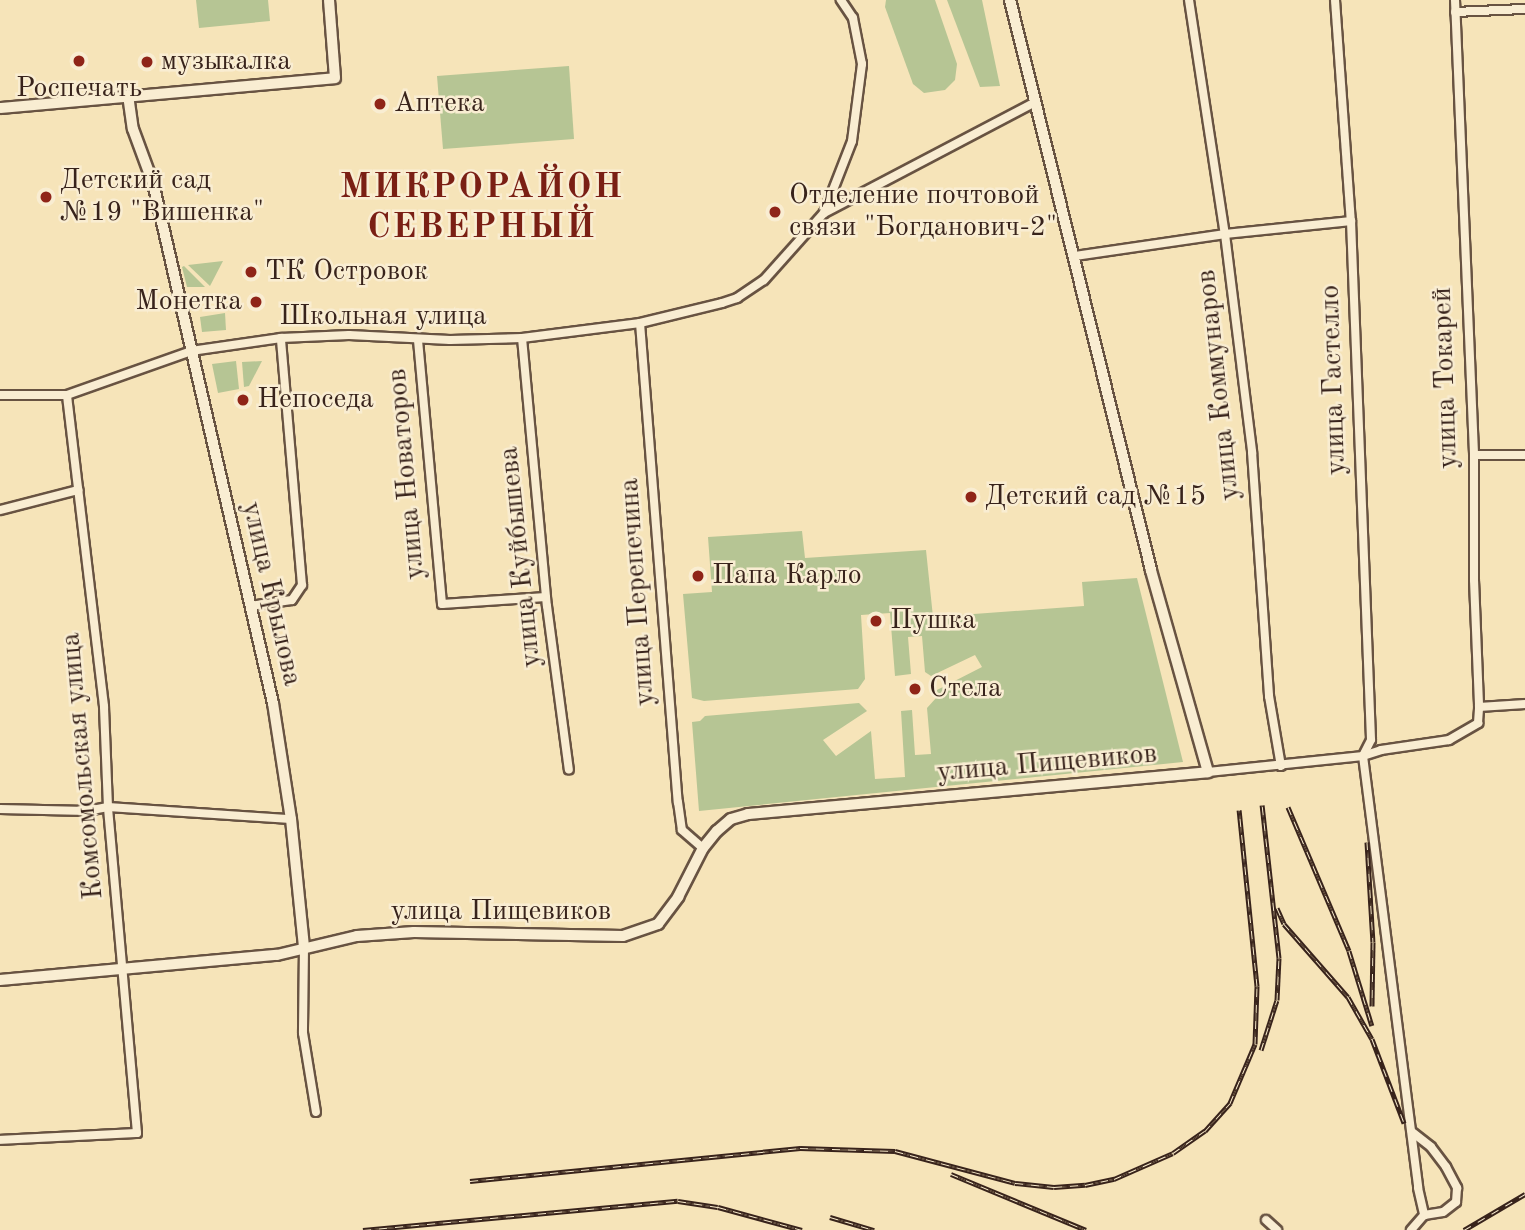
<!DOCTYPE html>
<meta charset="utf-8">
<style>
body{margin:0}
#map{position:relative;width:1525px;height:1230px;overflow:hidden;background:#f6e4b9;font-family:"Old Standard TT",serif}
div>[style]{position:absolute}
.green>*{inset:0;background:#b6c594}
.roads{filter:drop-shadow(2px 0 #685342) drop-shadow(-2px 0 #685342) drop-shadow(0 2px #685342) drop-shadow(0 -2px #685342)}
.street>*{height:8px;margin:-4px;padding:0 4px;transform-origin:4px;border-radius:4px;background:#f9edd2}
.secondary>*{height:10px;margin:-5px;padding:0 5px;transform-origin:5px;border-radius:5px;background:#f9edd2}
.rail>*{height:5px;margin-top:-2.5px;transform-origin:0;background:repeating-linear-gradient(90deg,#f9edd2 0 8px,#38231b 0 16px);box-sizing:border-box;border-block:2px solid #38231b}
.dots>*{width:19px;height:19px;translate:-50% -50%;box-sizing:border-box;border:4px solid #f9edd2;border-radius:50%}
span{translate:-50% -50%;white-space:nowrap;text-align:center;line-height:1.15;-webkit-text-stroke:5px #f9edd2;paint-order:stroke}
.poi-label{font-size:28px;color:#38231b}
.left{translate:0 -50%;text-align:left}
.right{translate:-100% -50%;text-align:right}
.street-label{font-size:28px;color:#38231b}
.district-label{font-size:35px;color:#7a1f14;font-weight:700;letter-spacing:2px}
</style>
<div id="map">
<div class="green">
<i style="clip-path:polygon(196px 0,268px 0,270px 21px,199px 28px)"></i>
<i style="clip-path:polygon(886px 0,935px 0,957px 64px,955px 80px,945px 90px,924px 93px,913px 84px,885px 7px)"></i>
<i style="clip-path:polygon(947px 0,982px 0,1000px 86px,980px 87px)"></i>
<i style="clip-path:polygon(569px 66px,574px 139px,443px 149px,437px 76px)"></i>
<i style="clip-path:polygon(223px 261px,210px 286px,188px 265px)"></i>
<i style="clip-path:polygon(184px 266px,205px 287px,187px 287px,182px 267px)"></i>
<i style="clip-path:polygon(225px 313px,226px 330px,202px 332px,200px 317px)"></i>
<i style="clip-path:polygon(236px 361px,239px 389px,218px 393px,212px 364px)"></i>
<i style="clip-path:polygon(262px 361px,249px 386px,244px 387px,242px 362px)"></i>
<i style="clip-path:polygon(802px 531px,805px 558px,926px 550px,933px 617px,1084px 606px,1082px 582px,1137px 578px,1183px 762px,699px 811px,692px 722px,700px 721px,705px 716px,859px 703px,867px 711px,823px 740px,836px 756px,871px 731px,875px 779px,905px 777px,901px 711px,912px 710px,915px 755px,931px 754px,927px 708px,936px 698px,937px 690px,982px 667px,975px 655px,931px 676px,925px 672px,922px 636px,908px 637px,911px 674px,895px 676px,890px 613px,861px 615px,865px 679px,858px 689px,704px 701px,692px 698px,683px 594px,712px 592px,708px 537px)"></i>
</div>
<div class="roads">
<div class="street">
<i style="left:1189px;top:0;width:237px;rotate:81.3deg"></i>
<i style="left:1225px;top:234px;width:220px;rotate:82.9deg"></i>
<i style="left:1252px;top:452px;width:245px;rotate:86deg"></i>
<i style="left:1269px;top:696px;width:71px;rotate:80.3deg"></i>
<i style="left:1335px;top:0;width:222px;rotate:85.9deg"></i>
<i style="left:1351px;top:221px;width:519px;rotate:87.79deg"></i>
<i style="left:1371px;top:740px;width:18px;rotate:117deg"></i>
<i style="left:1455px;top:0;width:455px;rotate:87.6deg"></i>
<i style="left:1474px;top:455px;width:125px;rotate:90deg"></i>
<i style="left:1474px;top:580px;width:127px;rotate:87.7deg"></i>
<i style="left:1479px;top:707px;width:46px;rotate:-3.7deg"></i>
<i style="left:1455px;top:12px;width:70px;rotate:-2.5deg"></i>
<i style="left:824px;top:213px;width:77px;rotate:-68.7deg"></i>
<i style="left:852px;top:141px;width:78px;rotate:-82.6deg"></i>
<i style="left:862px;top:64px;width:47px;rotate:-101.1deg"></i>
<i style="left:853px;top:18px;width:22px;rotate:-124deg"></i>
<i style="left:1075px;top:256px;width:152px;rotate:-8.3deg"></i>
<i style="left:1225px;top:234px;width:127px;rotate:-5.9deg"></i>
<i style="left:640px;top:323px;width:481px;rotate:85.5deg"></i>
<i style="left:678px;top:802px;width:28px;rotate:82deg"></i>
<i style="left:682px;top:830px;width:28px;rotate:41deg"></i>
<i style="left:522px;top:338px;width:269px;rotate:84.7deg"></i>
<i style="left:547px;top:606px;width:165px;rotate:82.4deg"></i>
<i style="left:418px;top:340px;width:265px;rotate:84.8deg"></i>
<i style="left:442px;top:604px;width:104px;rotate:-3.9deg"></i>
<i style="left:0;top:395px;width:67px"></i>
<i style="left:67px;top:395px;width:132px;rotate:-19.5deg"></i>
<i style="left:191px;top:351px;width:91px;rotate:-8.2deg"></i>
<i style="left:281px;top:338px;width:68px;rotate:-2.5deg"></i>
<i style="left:349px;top:335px;width:101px;rotate:2.8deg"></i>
<i style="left:450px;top:340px;width:72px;rotate:-1.6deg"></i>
<i style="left:522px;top:338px;width:119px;rotate:-7.2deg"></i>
<i style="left:640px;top:323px;width:84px;rotate:-13.7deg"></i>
<i style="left:722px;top:303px;width:16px;rotate:-18deg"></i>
<i style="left:737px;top:298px;width:32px;rotate:-34deg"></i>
<i style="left:764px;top:280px;width:90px;rotate:-48.2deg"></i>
<i style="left:824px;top:213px;width:238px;rotate:-27.7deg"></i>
<i style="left:1474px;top:455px;width:51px"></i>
<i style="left:0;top:510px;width:81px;rotate:-14.4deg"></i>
<i style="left:250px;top:606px;width:42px;rotate:-8.1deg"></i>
<i style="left:292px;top:600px;width:18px;rotate:-56deg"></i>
<i style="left:302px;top:585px;width:248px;rotate:-94.9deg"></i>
<i style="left:1363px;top:756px;width:435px;rotate:82.7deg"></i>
<i style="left:1418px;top:1188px;width:28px;rotate:77deg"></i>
<i style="left:1424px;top:1215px;width:20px;rotate:131deg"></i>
<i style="left:1208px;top:772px;width:156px;rotate:-5.9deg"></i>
<i style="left:1363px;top:756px;width:19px;rotate:-18deg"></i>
<i style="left:1381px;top:750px;width:69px;rotate:-8.4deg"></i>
<i style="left:1449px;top:740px;width:34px;rotate:-30deg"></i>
<i style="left:1478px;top:723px;width:16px;rotate:-86deg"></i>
<i style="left:0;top:809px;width:87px;rotate:1.3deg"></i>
<i style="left:87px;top:811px;width:21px;rotate:-11deg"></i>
<i style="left:108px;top:807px;width:183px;rotate:3.8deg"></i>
<i style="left:304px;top:947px;width:86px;rotate:90.7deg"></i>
<i style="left:303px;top:1033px;width:80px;rotate:80.7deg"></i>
<i style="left:1412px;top:1132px;width:24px;rotate:38deg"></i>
<i style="left:1431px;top:1147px;width:25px;rotate:53deg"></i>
<i style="left:1446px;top:1167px;width:24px;rotate:62deg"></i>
<i style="left:1457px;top:1188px;width:14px;rotate:94deg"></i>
<i style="left:1456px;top:1202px;width:16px;rotate:142deg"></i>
<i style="left:1443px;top:1212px;width:19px;rotate:171deg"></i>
<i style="left:0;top:1140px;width:137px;rotate:-2.9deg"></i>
<i style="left:137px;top:1133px;width:327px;rotate:-95.1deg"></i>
<i style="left:108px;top:807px;width:101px;rotate:-92.3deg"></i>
<i style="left:104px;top:706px;width:313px;rotate:-96.8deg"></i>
<i style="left:1266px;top:1220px;width:15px;rotate:42deg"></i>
</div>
<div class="secondary">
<i style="left:128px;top:95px;width:34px;rotate:82deg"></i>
<i style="left:133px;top:129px;width:58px;rotate:69.7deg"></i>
<i style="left:153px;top:183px;width:534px;rotate:77.01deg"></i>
<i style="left:273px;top:703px;width:117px;rotate:81.2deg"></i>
<i style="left:291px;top:819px;width:129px;rotate:84.2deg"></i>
<i style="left:0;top:108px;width:336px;rotate:-5.1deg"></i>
<i style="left:335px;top:78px;width:78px;rotate:-94.4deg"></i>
<i style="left:0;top:980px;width:278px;rotate:-5.2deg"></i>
<i style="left:277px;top:955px;width:82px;rotate:-13.4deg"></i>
<i style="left:357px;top:936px;width:57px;rotate:-4deg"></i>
<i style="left:414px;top:932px;width:209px;rotate:1.1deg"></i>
<i style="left:623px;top:936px;width:37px;rotate:-19deg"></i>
<i style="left:658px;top:924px;width:34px;rotate:-53deg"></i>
<i style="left:678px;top:897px;width:55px;rotate:-63deg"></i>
<i style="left:703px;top:848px;width:22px;rotate:-51deg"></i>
<i style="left:717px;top:831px;width:18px;rotate:-41deg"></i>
<i style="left:731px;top:819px;width:18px;rotate:-16deg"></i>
<i style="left:748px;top:814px;width:462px;rotate:-5.2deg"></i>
<i style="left:1208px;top:772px;width:210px;rotate:-105.8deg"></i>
<i style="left:1151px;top:570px;width:587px;rotate:-103.89deg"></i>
</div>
</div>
<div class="rail">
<i style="left:1288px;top:807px;width:156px;rotate:67deg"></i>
<i style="left:1349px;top:951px;width:78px;rotate:73deg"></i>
<i style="left:1367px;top:842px;width:100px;rotate:86.6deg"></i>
<i style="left:1373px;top:942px;width:64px;rotate:90.9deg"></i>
<i style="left:1277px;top:908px;width:17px;rotate:66deg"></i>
<i style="left:1284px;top:924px;width:97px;rotate:48.8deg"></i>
<i style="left:1348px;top:997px;width:48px;rotate:60.3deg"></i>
<i style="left:1372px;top:1039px;width:90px;rotate:69.1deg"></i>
<i style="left:1261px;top:1050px;width:52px;rotate:-72.3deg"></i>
<i style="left:1277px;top:1000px;width:42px;rotate:-87.3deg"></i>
<i style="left:1279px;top:958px;width:154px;rotate:-96.3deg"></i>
<i style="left:951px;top:1174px;width:146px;rotate:22.5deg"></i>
<i style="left:470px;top:1181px;width:332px;rotate:-5.7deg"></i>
<i style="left:800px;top:1148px;width:95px;rotate:1.8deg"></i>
<i style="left:895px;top:1151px;width:124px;rotate:14.9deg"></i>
<i style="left:1015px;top:1183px;width:39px;rotate:6deg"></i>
<i style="left:1054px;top:1187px;width:31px;rotate:-4deg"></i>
<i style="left:1085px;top:1185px;width:30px;rotate:-12deg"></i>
<i style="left:1114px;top:1179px;width:64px;rotate:-23.8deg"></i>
<i style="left:1173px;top:1153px;width:39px;rotate:-35deg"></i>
<i style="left:1205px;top:1131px;width:38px;rotate:-48deg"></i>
<i style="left:1230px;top:1103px;width:64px;rotate:-67deg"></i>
<i style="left:1255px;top:1044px;width:58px;rotate:-88deg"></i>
<i style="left:1257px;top:986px;width:177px;rotate:-95.8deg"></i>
<i style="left:830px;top:1217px;width:46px;rotate:16.5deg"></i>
<i style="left:363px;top:1230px;width:316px;rotate:-5.3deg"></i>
<i style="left:678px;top:1201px;width:40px;rotate:8.5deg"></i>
<i style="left:718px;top:1207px;width:87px;rotate:15.3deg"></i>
<i style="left:1464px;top:1230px;width:71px;rotate:-30.5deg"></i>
</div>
<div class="dots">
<i style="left:79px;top:61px;background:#8f2418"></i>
<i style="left:147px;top:62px;background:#8f2418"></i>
<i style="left:380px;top:104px;background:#8f2418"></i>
<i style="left:46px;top:197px;background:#8f2418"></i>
<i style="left:775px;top:212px;background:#8f2418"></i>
<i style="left:251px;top:272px;background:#8f2418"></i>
<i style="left:256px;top:302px;background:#8f2418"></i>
<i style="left:243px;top:400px;background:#8f2418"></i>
<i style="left:971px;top:497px;background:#8f2418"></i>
<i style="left:698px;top:576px;background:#8f2418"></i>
<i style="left:876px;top:621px;background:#8f2418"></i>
<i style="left:915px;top:689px;background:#8f2418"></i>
</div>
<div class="poi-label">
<span class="left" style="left:161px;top:62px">музыкалка</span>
<span style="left:79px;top:89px">Роспечать</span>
<span class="left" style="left:394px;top:104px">Аптека</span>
<span class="left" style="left:60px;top:197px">Детский сад<br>№19 "Вишенка"</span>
<span class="left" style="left:789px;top:212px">Отделение почтовой<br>связи "Богданович-2"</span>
<span class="left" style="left:265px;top:272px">ТК Островок</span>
<span class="right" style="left:242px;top:302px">Монетка</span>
<span class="left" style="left:257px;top:400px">Непоседа</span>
<span class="left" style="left:985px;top:497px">Детский сад №15</span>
<span class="left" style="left:712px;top:576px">Папа Карло</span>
<span class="left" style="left:890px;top:621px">Пушка</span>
<span class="left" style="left:929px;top:689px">Стела</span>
</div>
<div class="street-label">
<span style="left:383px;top:317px">Школьная улица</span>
<span style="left:1446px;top:378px;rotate:-92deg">улица Токарей</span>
<span style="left:1334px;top:380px;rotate:-92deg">улица Гастелло</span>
<span style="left:1219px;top:385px;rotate:-96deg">улица Коммунаров</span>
<span style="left:407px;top:474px;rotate:-95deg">улица Новаторов</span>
<span style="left:521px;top:557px;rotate:-96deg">улица Куйбышева</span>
<span style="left:638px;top:592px;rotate:-94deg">улица Перепечина</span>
<span style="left:271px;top:594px;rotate:77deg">улица Крылова</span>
<span style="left:1047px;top:764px;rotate:-5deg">улица Пищевиков</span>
<span style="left:83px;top:766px;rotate:-95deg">Комсомольская улица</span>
<span style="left:501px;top:912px">улица Пищевиков</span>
</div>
<div class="district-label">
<span style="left:482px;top:208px">МИКРОРАЙОН<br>СЕВЕРНЫЙ</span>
</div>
</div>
